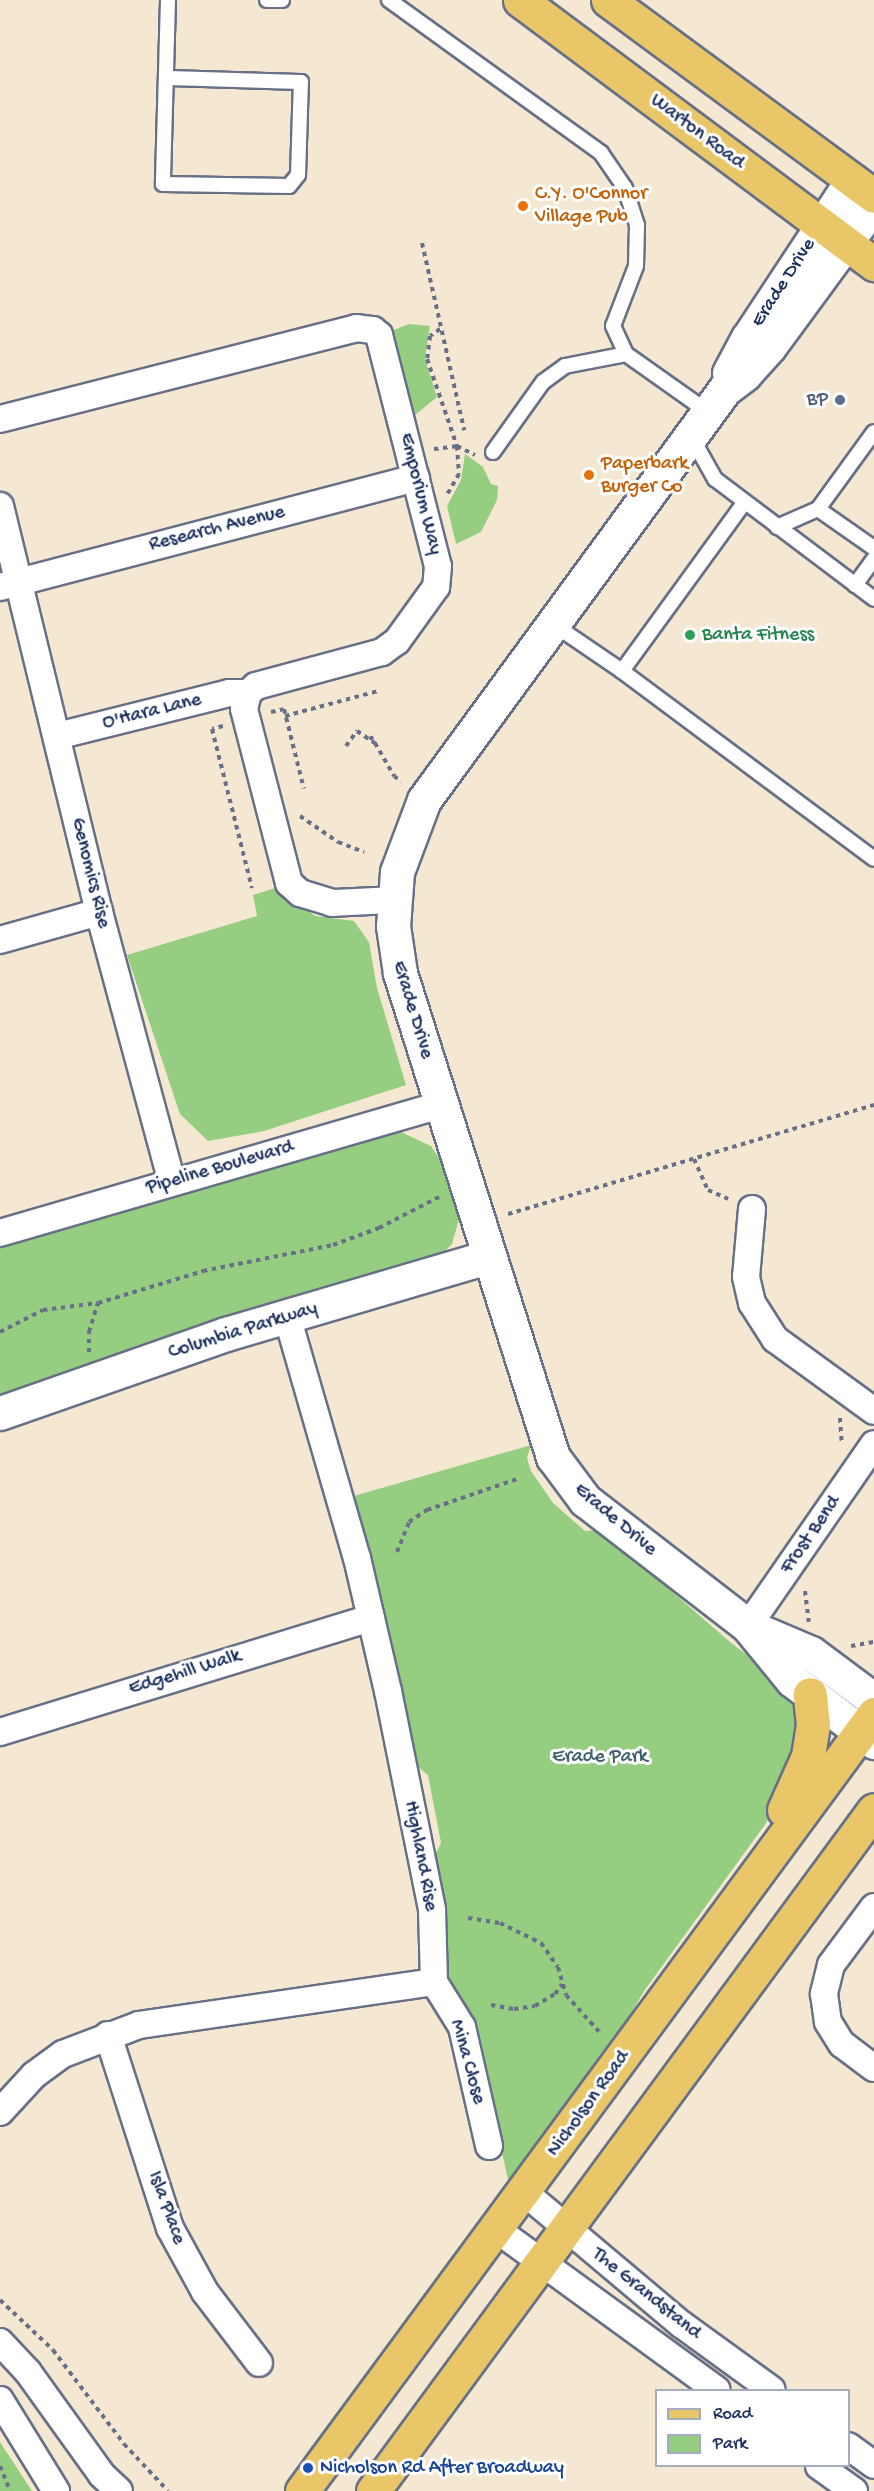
<!DOCTYPE html>
<style>
body{margin:0}
#map{position:relative;width:874px;height:2491px;overflow:hidden;background:#f5e8d2;font-family:"Gochi Hand",sans-serif}
div>[style]{position:absolute}
.green>*{inset:0;background:#95ce81}
.path>*{height:4px;margin-top:-2px;transform-origin:0;background:repeating-linear-gradient(90deg,#677087 0 4.5px,transparent 0 9px)}
.roads{filter:drop-shadow(2px 0 #677087) drop-shadow(-2px 0 #677087) drop-shadow(0 2px #677087) drop-shadow(0 -2px #677087)}
.service>*{height:14px;margin:-7px;padding:0 7px;transform-origin:7px;border-radius:7px;background:#fff}
.minor>*{height:26px;margin:-13px;padding:0 13px;transform-origin:13px;border-radius:13px;background:#fff}
.tertiary>*{height:33px;margin:-16.5px;padding:0 16.5px;transform-origin:16.5px;border-radius:16.5px;background:#fff}
.primary>*{height:33px;margin:-16.5px;padding:0 16.5px;transform-origin:16.5px;border-radius:16.5px;background:#e9c769}
.dots>*{width:16px;height:16px;translate:-50% -50%;box-sizing:border-box;border:3px solid #fff;border-radius:50%}
span{translate:-50% -50%;white-space:nowrap;text-align:center;line-height:1.15;-webkit-text-stroke:6px #fff;paint-order:stroke}
.street-label{font-size:20px;color:#1b2f5e}
.food-label{font-size:20px;color:#c56008}
.left{translate:0 -50%;text-align:left}
.service-label{font-size:20px;color:#4e5e75}
.right{translate:-100% -50%;text-align:right}
.leisure-label{font-size:20px;color:#27864d}
.park-label{font-size:20px;color:#405f68}
.transit-label{font-size:20px;color:#164399}
.legend{position:absolute;left:655px;top:2389px;width:195px;height:78px;box-sizing:border-box;background:#fff;border:2px solid #a4acbf;margin:0;padding:8px 10px;list-style:none;font-size:18px;color:#1b2f5e}
.legend li{display:flex;align-items:center;gap:12px;height:30px}
.legend b{width:30px;border:2px solid #a4acbf}
</style>
<div id="map">
<div class="green">
<i style="clip-path:polygon(409px 324px,430px 326px,425px 359px,437px 397px,414px 416px,391px 331px)"></i>
<i style="clip-path:polygon(465px 454px,483px 467px,491px 484px,498px 486px,497px 500px,481px 532px,456px 544px,447px 506px,461px 480px)"></i>
<i style="clip-path:polygon(278px 887px,315px 916px,354px 921px,369px 942px,377px 988px,406px 1085px,264px 1131px,208px 1141px,180px 1114px,127px 955px,257px 916px,253px 895px)"></i>
<i style="clip-path:polygon(401px 1132px,431px 1146px,446px 1169px,459px 1219px,452px 1244px,440px 1256px,0 1399px,0 1246px,376px 1135px)"></i>
<i style="clip-path:polygon(531px 1445px,527px 1458px,531px 1471px,553px 1503px,585px 1531px,601px 1530px,730px 1642px,787px 1686px,804px 1710px,781px 1798px,764px 1826px,644px 1991px,607px 2056px,310px 2463px,303px 2458px,508px 2180px,474px 2021px,447px 1973px,448px 1931px,434px 1857px,441px 1843px,428px 1775px,417px 1766px,354px 1496px)"></i>
<i style="clip-path:polygon(0 2442px,32px 2491px,0 2491px)"></i>
</div>
<div class="path">
<i style="left:422px;top:243px;width:192px;rotate:77.3deg"></i>
<i style="left:440px;top:329px;width:12px;rotate:145deg"></i>
<i style="left:430px;top:336px;width:23px;rotate:97deg"></i>
<i style="left:427px;top:359px;width:92px;rotate:71deg"></i>
<i style="left:457px;top:446px;width:28px;rotate:86deg"></i>
<i style="left:459px;top:474px;width:24px;rotate:120deg"></i>
<i style="left:434px;top:449px;width:23px;rotate:-7deg"></i>
<i style="left:457px;top:446px;width:20px;rotate:27deg"></i>
<i style="left:271px;top:712px;width:13px;rotate:-13deg"></i>
<i style="left:284px;top:709px;width:82px;rotate:76deg"></i>
<i style="left:285px;top:716px;width:96px;rotate:-15deg"></i>
<i style="left:223px;top:726px;width:11px;rotate:165deg"></i>
<i style="left:212px;top:729px;width:164px;rotate:75.9deg"></i>
<i style="left:370px;top:740px;width:9px;rotate:-54deg"></i>
<i style="left:346px;top:746px;width:19px;rotate:-54deg"></i>
<i style="left:357px;top:731px;width:22px;rotate:34deg"></i>
<i style="left:375px;top:743px;width:38px;rotate:60deg"></i>
<i style="left:394px;top:776px;width:9px;rotate:36deg"></i>
<i style="left:300px;top:816px;width:46px;rotate:34.4deg"></i>
<i style="left:338px;top:842px;width:28px;rotate:21deg"></i>
<i style="left:694px;top:1159px;width:34px;rotate:66deg"></i>
<i style="left:708px;top:1190px;width:22px;rotate:24deg"></i>
<i style="left:508px;top:1214px;width:382px;rotate:-16.6deg"></i>
<i style="left:0;top:1332px;width:48px;rotate:-27.1deg"></i>
<i style="left:43px;top:1310px;width:55px;rotate:-7.3deg"></i>
<i style="left:98px;top:1303px;width:110px;rotate:-16.9deg"></i>
<i style="left:203px;top:1271px;width:133px;rotate:-11.3deg"></i>
<i style="left:333px;top:1245px;width:49px;rotate:-20.3deg"></i>
<i style="left:379px;top:1228px;width:68px;rotate:-27.3deg"></i>
<i style="left:89px;top:1352px;width:20px;rotate:-90deg"></i>
<i style="left:89px;top:1332px;width:30px;rotate:-73deg"></i>
<i style="left:840px;top:1418px;width:26px;rotate:86deg"></i>
<i style="left:397px;top:1552px;width:32px;rotate:-68deg"></i>
<i style="left:409px;top:1522px;width:22px;rotate:-34deg"></i>
<i style="left:427px;top:1510px;width:98px;rotate:-19deg"></i>
<i style="left:805px;top:1591px;width:31px;rotate:83deg"></i>
<i style="left:851px;top:1646px;width:23px;rotate:-10deg"></i>
<i style="left:468px;top:1918px;width:32px;rotate:9deg"></i>
<i style="left:500px;top:1923px;width:46px;rotate:26deg"></i>
<i style="left:541px;top:1943px;width:29px;rotate:55deg"></i>
<i style="left:558px;top:1967px;width:29px;rotate:74deg"></i>
<i style="left:566px;top:1995px;width:54px;rotate:48deg"></i>
<i style="left:491px;top:2005px;width:23px;rotate:10deg"></i>
<i style="left:514px;top:2009px;width:21px;rotate:-8deg"></i>
<i style="left:535px;top:2006px;width:23px;rotate:-31deg"></i>
<i style="left:555px;top:1994px;width:12px;rotate:-55deg"></i>
<i style="left:0;top:2300px;width:73px;rotate:43.3deg"></i>
<i style="left:53px;top:2350px;width:118px;rotate:52.9deg"></i>
<i style="left:124px;top:2444px;width:64px;rotate:46.9deg"></i>
<i style="left:0;top:2466px;width:27px;rotate:68deg"></i>
</div>
<div class="roads">
<div class="service">
<i style="left:168px;top:0;width:184px;rotate:91.6deg"></i>
<i style="left:163px;top:184px;width:126px;rotate:0.9deg"></i>
<i style="left:289px;top:186px;width:14px;rotate:-51deg"></i>
<i style="left:298px;top:175px;width:93px;rotate:-88.2deg"></i>
<i style="left:301px;top:82px;width:133px;rotate:-178.3deg"></i>
<i style="left:267px;top:0;width:15px"></i>
<i style="left:389px;top:0;width:261px;rotate:35.8deg"></i>
<i style="left:601px;top:153px;width:42px;rotate:55.6deg"></i>
<i style="left:625px;top:188px;width:39px;rotate:72deg"></i>
<i style="left:637px;top:225px;width:41px;rotate:91.4deg"></i>
<i style="left:636px;top:266px;width:64px;rotate:111deg"></i>
<i style="left:613px;top:326px;width:31px;rotate:65deg"></i>
<i style="left:626px;top:354px;width:100px;rotate:35.3deg"></i>
<i style="left:692px;top:438px;width:47px;rotate:60.7deg"></i>
<i style="left:715px;top:479px;width:199px;rotate:37deg"></i>
<i style="left:493px;top:452px;width:86px;rotate:-54.5deg"></i>
<i style="left:543px;top:382px;width:27px;rotate:-36deg"></i>
<i style="left:565px;top:366px;width:62px;rotate:-11.1deg"></i>
<i style="left:818px;top:509px;width:68px;rotate:34.9deg"></i>
<i style="left:777px;top:527px;width:45px;rotate:-23.7deg"></i>
<i style="left:818px;top:509px;width:95px;rotate:-54deg"></i>
<i style="left:855px;top:585px;width:32px;rotate:-54deg"></i>
<i style="left:553px;top:624px;width:83px;rotate:34.3deg"></i>
<i style="left:622px;top:671px;width:208px;rotate:-54deg"></i>
<i style="left:622px;top:671px;width:314px;rotate:36.7deg"></i>
</div>
<div class="minor">
<i style="left:0;top:419px;width:367px;rotate:-14.3deg"></i>
<i style="left:356px;top:328px;width:17px;rotate:7deg"></i>
<i style="left:373px;top:330px;width:8px;rotate:40deg"></i>
<i style="left:379px;top:335px;width:238px;rotate:75.7deg"></i>
<i style="left:438px;top:566px;width:21px;rotate:95deg"></i>
<i style="left:436px;top:587px;width:67px;rotate:125.8deg"></i>
<i style="left:397px;top:641px;width:19px;rotate:144deg"></i>
<i style="left:382px;top:652px;width:131px;rotate:164.9deg"></i>
<i style="left:256px;top:686px;width:11px;rotate:139deg"></i>
<i style="left:248px;top:693px;width:16px;rotate:104deg"></i>
<i style="left:244px;top:709px;width:180px;rotate:75.5deg"></i>
<i style="left:289px;top:883px;width:15px;rotate:42deg"></i>
<i style="left:300px;top:893px;width:34px;rotate:17deg"></i>
<i style="left:332px;top:903px;width:61px;rotate:-2.8deg"></i>
<i style="left:0;top:506px;width:418px;rotate:76.3deg"></i>
<i style="left:99px;top:912px;width:280px;rotate:74.9deg"></i>
<i style="left:0;top:587px;width:430px;rotate:-14.7deg"></i>
<i style="left:57px;top:736px;width:177px;rotate:-14deg"></i>
<i style="left:229px;top:693px;width:19px"></i>
<i style="left:0;top:940px;width:103px;rotate:-15.8deg"></i>
<i style="left:752px;top:1209px;width:68px;rotate:95deg"></i>
<i style="left:746px;top:1277px;width:27px;rotate:77deg"></i>
<i style="left:752px;top:1303px;width:43px;rotate:57.4deg"></i>
<i style="left:775px;top:1339px;width:122px;rotate:36deg"></i>
<i style="left:0;top:1233px;width:459px;rotate:-16.2deg"></i>
<i style="left:287px;top:1316px;width:252px;rotate:73.9deg"></i>
<i style="left:357px;top:1558px;width:137px;rotate:76.9deg"></i>
<i style="left:388px;top:1691px;width:223px;rotate:78.6deg"></i>
<i style="left:432px;top:1910px;width:72px;rotate:88.4deg"></i>
<i style="left:434px;top:1982px;width:53px;rotate:58.1deg"></i>
<i style="left:462px;top:2027px;width:122px;rotate:77.2deg"></i>
<i style="left:748px;top:1626px;width:221px;rotate:-55.3deg"></i>
<i style="left:0;top:1732px;width:388px;rotate:-17.1deg"></i>
<i style="left:874px;top:1907px;width:72px;rotate:126.6deg"></i>
<i style="left:831px;top:1965px;width:30px;rotate:104deg"></i>
<i style="left:824px;top:1994px;width:28px;rotate:82deg"></i>
<i style="left:828px;top:2022px;width:26px;rotate:58deg"></i>
<i style="left:842px;top:2044px;width:40px;rotate:37deg"></i>
<i style="left:108px;top:2035px;width:203px;rotate:72.2deg"></i>
<i style="left:170px;top:2228px;width:73px;rotate:61.3deg"></i>
<i style="left:205px;top:2292px;width:89px;rotate:52.7deg"></i>
<i style="left:0;top:2112px;width:50px;rotate:-47.4deg"></i>
<i style="left:34px;top:2075px;width:36px;rotate:-36deg"></i>
<i style="left:63px;top:2054px;width:81px;rotate:-20.9deg"></i>
<i style="left:139px;top:2025px;width:298px;rotate:-8.3deg"></i>
<i style="left:524px;top:2192px;width:205px;rotate:40.1deg"></i>
<i style="left:681px;top:2324px;width:112px;rotate:36deg"></i>
<i style="left:496px;top:2229px;width:273px;rotate:36.1deg"></i>
<i style="left:0;top:2342px;width:41px;rotate:47deg"></i>
<i style="left:28px;top:2372px;width:127px;rotate:54.3deg"></i>
<i style="left:102px;top:2475px;width:23px;rotate:43deg"></i>
<i style="left:0;top:2400px;width:107px;rotate:58.4deg"></i>
<i style="left:848px;top:2446px;width:32px;rotate:36deg"></i>
<i style="left:819px;top:2466px;width:43px;rotate:35.5deg"></i>
</div>
<div class="tertiary">
<i style="left:874px;top:204px;width:177px;rotate:126.3deg"></i>
<i style="left:769px;top:347px;width:36px;rotate:132deg"></i>
<i style="left:745px;top:374px;width:25px;rotate:143deg"></i>
<i style="left:725px;top:389px;width:509px;rotate:126.22deg"></i>
<i style="left:424px;top:800px;width:77px;rotate:110.6deg"></i>
<i style="left:397px;top:872px;width:54px;rotate:94.2deg"></i>
<i style="left:393px;top:926px;width:48px;rotate:81.5deg"></i>
<i style="left:400px;top:973px;width:508px;rotate:72.46deg"></i>
<i style="left:553px;top:1457px;width:54px;rotate:53.3deg"></i>
<i style="left:585px;top:1500px;width:206px;rotate:37.7deg"></i>
<i style="left:748px;top:1626px;width:70px;rotate:50.8deg"></i>
<i style="left:792px;top:1680px;width:103px;rotate:37.1deg"></i>
<i style="left:729px;top:373px;width:40px;rotate:-62deg"></i>
<i style="left:748px;top:338px;width:189px;rotate:-56.6deg"></i>
<i style="left:0;top:1413px;width:239px;rotate:-19.3deg"></i>
<i style="left:226px;top:1334px;width:273px;rotate:-16.4deg"></i>
<i style="left:752px;top:1628px;width:64px;rotate:23deg"></i>
<i style="left:811px;top:1653px;width:79px;rotate:36.7deg"></i>
</div>
<div class="primary">
<i style="left:520px;top:0;width:442px;rotate:36.7deg"></i>
<i style="left:608px;top:0;width:330px;rotate:36.4deg"></i>
<i style="left:784px;top:1810px;width:59px;rotate:-66deg"></i>
<i style="left:808px;top:1756px;width:31px;rotate:-81deg"></i>
<i style="left:813px;top:1725px;width:31px;rotate:-96deg"></i>
<i style="left:302px;top:2491px;width:965px;rotate:-53.64deg"></i>
<i style="left:373px;top:2491px;width:845px;rotate:-53.66deg"></i>
</div>
</div>
<div class="dots">
<i style="left:523px;top:206px;background:#e8710a"></i>
<i style="left:840px;top:400px;background:#5c6f8a"></i>
<i style="left:589px;top:475px;background:#e8710a"></i>
<i style="left:690px;top:635px;background:#2e9e5b"></i>
<i style="left:308px;top:2468px;background:#1a4fb4"></i>
</div>
<div class="street-label">
<span style="left:697px;top:132px;rotate:37deg">Warton Road</span>
<span style="left:784px;top:283px;rotate:-57deg">Erade Drive</span>
<span style="left:420px;top:494px;rotate:76deg">Emporium Way</span>
<span style="left:217px;top:529px;rotate:-14deg">Research Avenue</span>
<span style="left:152px;top:712px;rotate:-14deg">O'Hara Lane</span>
<span style="left:90px;top:873px;rotate:76deg">Genomics Rise</span>
<span style="left:412px;top:1010px;rotate:73deg">Erade Drive</span>
<span style="left:220px;top:1168px;rotate:-16deg">Pipeline Boulevard</span>
<span style="left:243px;top:1331px;rotate:-17deg">Columbia Parkway</span>
<span style="left:615px;top:1520px;rotate:40deg">Erade Drive</span>
<span style="left:811px;top:1535px;rotate:-55deg">Frost Bend</span>
<span style="left:185px;top:1673px;rotate:-17deg">Edgehill Walk</span>
<span style="left:420px;top:1856px;rotate:79deg">Highland Rise</span>
<span style="left:467px;top:2062px;rotate:74deg">Mina Close</span>
<span style="left:589px;top:2104px;rotate:-54deg">Nicholson Road</span>
<span style="left:166px;top:2208px;rotate:70deg">Isla Place</span>
<span style="left:646px;top:2294px;rotate:39deg">The Grandstand</span>
</div>
<div class="food-label">
<span class="left" style="left:535px;top:206px">C.Y. O'Connor<br>Village Pub</span>
<span class="left" style="left:601px;top:476px">Paperbark<br>Burger Co</span>
</div>
<div class="service-label">
<span class="right" style="left:828px;top:400px">BP</span>
</div>
<div class="leisure-label">
<span class="left" style="left:702px;top:635px">Banta Fitness</span>
</div>
<div class="park-label">
<span style="left:600px;top:1757px">Erade Park</span>
</div>
<div class="transit-label">
<span class="left" style="left:320px;top:2468px">Nicholson Rd After Broadway</span>
</div>
<ul class="legend">
<li><b style="height:8px;background:#e9c769"></b>Road</li>
<li><b style="height:16px;background:#95ce81"></b>Park</li>
</ul>
</div>
